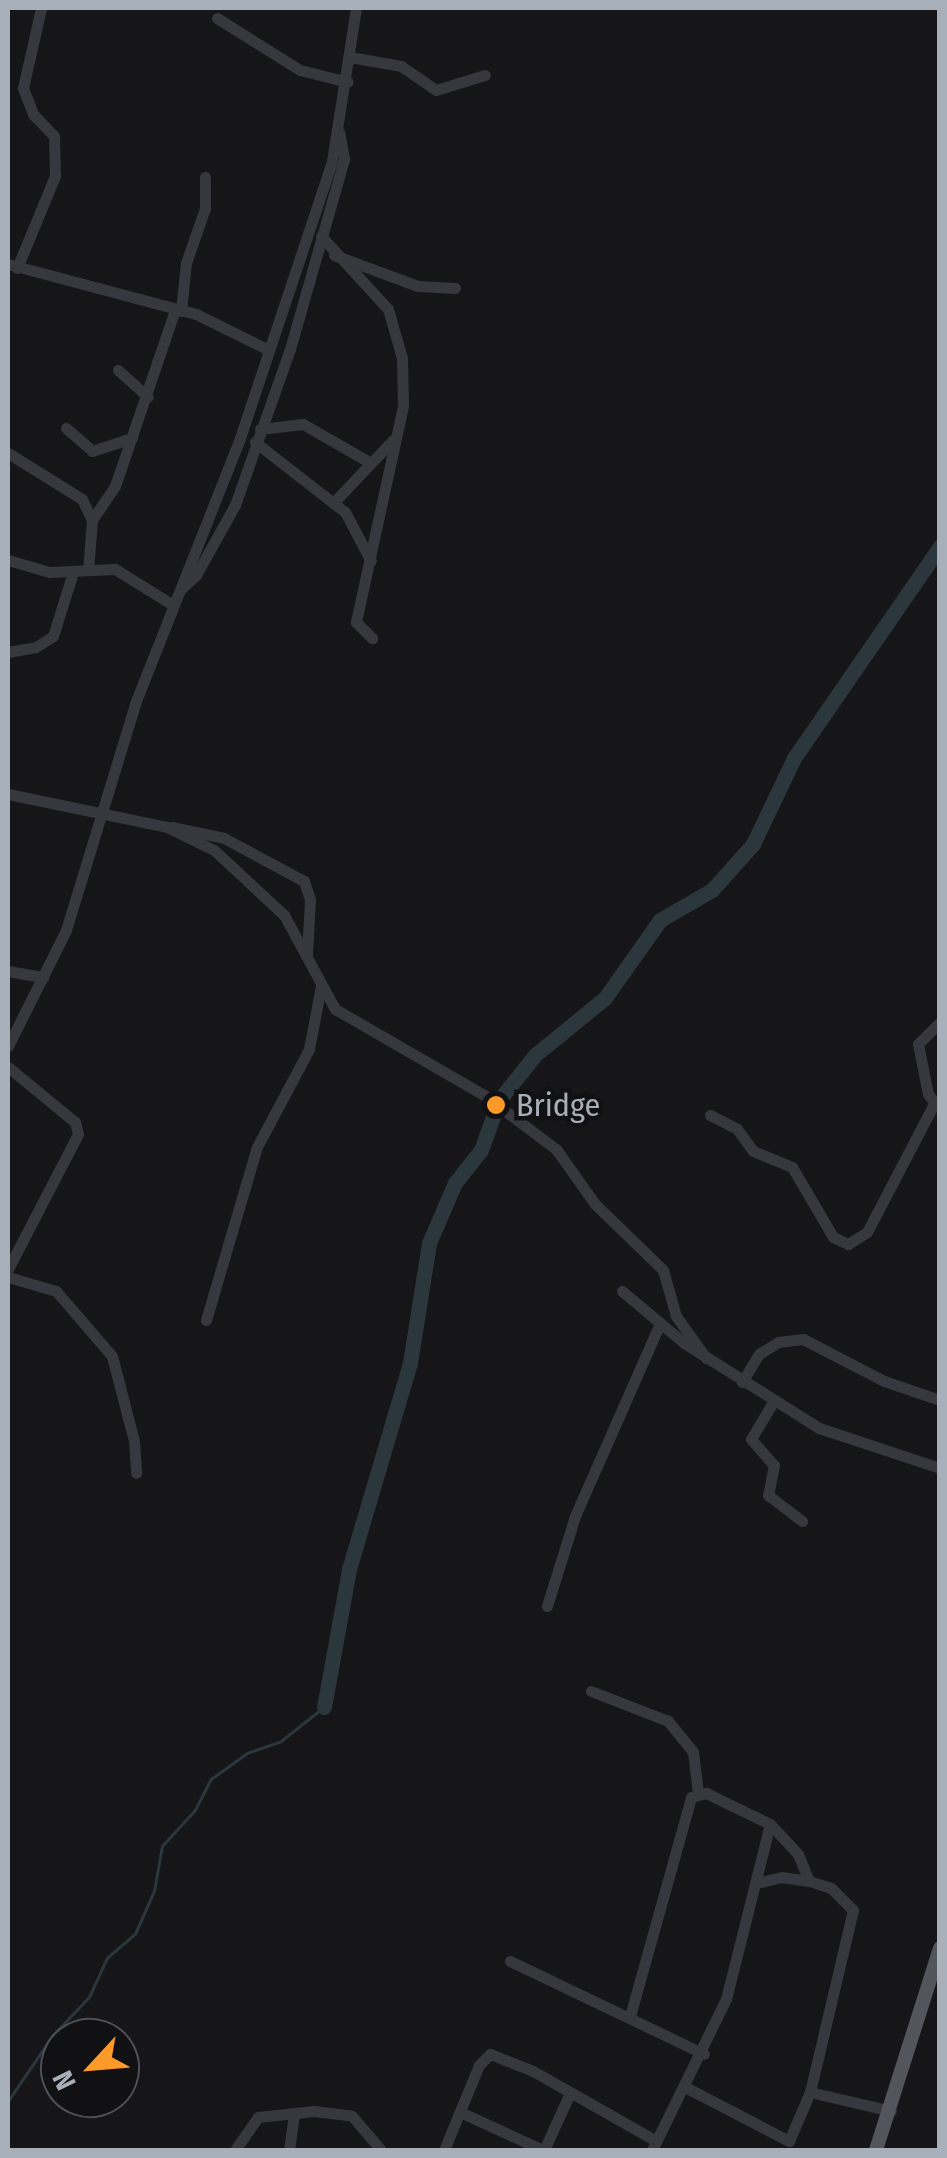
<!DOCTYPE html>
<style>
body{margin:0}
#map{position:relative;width:947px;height:2158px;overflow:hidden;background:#161618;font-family:"Fira Sans Condensed",sans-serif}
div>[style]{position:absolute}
.stream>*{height:2.5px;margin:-1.25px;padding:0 1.25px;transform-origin:1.25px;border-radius:1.25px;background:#2b373d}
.river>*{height:15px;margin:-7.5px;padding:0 7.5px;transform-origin:7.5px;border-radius:7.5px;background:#2b373d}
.minor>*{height:11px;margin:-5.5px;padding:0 5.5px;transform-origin:5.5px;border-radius:5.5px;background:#37383d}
.major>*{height:14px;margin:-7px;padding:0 7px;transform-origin:7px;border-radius:7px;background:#52565c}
.dots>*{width:28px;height:28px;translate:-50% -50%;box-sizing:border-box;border:5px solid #111113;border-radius:50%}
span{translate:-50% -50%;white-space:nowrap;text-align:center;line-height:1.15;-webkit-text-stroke:9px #111113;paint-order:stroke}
.poi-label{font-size:32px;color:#a7afb9}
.left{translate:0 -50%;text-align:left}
.frame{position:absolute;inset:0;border:10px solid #a7afb9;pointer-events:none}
.north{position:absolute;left:40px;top:2018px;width:100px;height:100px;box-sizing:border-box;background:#111113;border:2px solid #4d5055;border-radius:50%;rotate:244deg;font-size:28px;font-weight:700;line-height:40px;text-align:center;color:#a7afb9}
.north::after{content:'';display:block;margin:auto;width:35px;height:45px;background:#fc9929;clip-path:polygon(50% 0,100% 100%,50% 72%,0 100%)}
</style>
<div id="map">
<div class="stream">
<i style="left:8px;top:2101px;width:80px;rotate:-55.7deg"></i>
<i style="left:53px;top:2035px;width:52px;rotate:-46.5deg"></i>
<i style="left:89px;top:1997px;width:43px;rotate:-65.2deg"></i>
<i style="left:107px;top:1958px;width:37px;rotate:-41deg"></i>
<i style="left:135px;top:1934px;width:47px;rotate:-66.2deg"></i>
<i style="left:154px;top:1891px;width:46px;rotate:-79.9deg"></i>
<i style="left:162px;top:1846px;width:49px;rotate:-47.5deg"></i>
<i style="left:195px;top:1810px;width:35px;rotate:-63deg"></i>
<i style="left:211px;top:1779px;width:44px;rotate:-35.8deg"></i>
<i style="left:247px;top:1753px;width:36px;rotate:-19deg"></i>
<i style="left:281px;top:1741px;width:55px;rotate:-38.3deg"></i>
</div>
<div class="river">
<i style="left:324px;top:1707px;width:140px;rotate:-79.7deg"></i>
<i style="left:349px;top:1569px;width:215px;rotate:-73.5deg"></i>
<i style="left:410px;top:1363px;width:121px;rotate:-81deg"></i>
<i style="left:429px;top:1243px;width:65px;rotate:-66.6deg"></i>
<i style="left:455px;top:1183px;width:42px;rotate:-51.8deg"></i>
<i style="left:481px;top:1150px;width:53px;rotate:-70.2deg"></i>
<i style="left:499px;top:1100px;width:58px;rotate:-51.3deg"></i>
<i style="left:535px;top:1055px;width:90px;rotate:-39.2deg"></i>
<i style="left:605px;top:998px;width:95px;rotate:-54.8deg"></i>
<i style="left:660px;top:920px;width:60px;rotate:-30deg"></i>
<i style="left:712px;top:890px;width:62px;rotate:-48.3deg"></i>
<i style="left:753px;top:844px;width:95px;rotate:-64.5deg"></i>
<i style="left:794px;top:758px;width:257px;rotate:-55.4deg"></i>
</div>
<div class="minor">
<i style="left:217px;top:18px;width:98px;rotate:32.1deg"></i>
<i style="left:300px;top:70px;width:49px;rotate:14deg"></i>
<i style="left:350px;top:57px;width:52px;rotate:10deg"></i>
<i style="left:401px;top:66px;width:42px;rotate:34.4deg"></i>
<i style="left:436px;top:90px;width:51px;rotate:-17deg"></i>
<i style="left:321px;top:236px;width:99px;rotate:47.5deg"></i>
<i style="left:388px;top:309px;width:51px;rotate:74.1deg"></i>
<i style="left:402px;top:358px;width:48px;rotate:88.8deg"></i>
<i style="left:403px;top:406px;width:221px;rotate:102.3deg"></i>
<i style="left:356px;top:622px;width:23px;rotate:45deg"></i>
<i style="left:334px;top:255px;width:90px;rotate:20.3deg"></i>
<i style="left:418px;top:286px;width:37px;rotate:3deg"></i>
<i style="left:8px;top:264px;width:195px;rotate:14.9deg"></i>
<i style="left:196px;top:314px;width:81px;rotate:26.3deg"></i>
<i style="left:17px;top:268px;width:100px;rotate:-67.6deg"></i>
<i style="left:55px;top:176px;width:40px;rotate:-91.4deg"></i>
<i style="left:54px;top:136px;width:30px;rotate:-134deg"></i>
<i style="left:33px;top:114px;width:28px;rotate:-111deg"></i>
<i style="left:23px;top:88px;width:82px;rotate:-77.3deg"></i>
<i style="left:181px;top:311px;width:48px;rotate:-84.1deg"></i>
<i style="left:186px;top:263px;width:58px;rotate:-70.9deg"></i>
<i style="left:205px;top:208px;width:31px;rotate:-90deg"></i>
<i style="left:118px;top:370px;width:40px;rotate:42deg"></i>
<i style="left:66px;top:428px;width:35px;rotate:41deg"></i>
<i style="left:92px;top:451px;width:42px;rotate:-18deg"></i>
<i style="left:260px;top:429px;width:43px;rotate:-6.6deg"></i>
<i style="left:303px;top:424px;width:76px;rotate:29.9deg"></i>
<i style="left:255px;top:442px;width:114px;rotate:37.9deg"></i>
<i style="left:345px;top:512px;width:55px;rotate:62deg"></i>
<i style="left:8px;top:453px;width:87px;rotate:31.9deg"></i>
<i style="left:82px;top:499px;width:23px;rotate:65deg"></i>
<i style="left:333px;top:503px;width:88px;rotate:-46.4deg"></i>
<i style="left:8px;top:560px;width:43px;rotate:16.3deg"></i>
<i style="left:49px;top:572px;width:66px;rotate:-2.6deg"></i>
<i style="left:115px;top:569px;width:68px;rotate:31.8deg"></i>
<i style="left:88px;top:570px;width:50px;rotate:-85.4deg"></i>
<i style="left:92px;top:520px;width:41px;rotate:-55.9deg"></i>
<i style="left:115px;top:486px;width:186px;rotate:-71.2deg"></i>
<i style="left:180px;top:590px;width:22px;rotate:-43deg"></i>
<i style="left:196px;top:575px;width:80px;rotate:-60.9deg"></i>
<i style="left:235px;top:505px;width:165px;rotate:-70.6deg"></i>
<i style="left:290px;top:349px;width:198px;rotate:-74.1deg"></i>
<i style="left:344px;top:159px;width:27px;rotate:-100deg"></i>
<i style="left:8px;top:652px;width:28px;rotate:-10deg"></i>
<i style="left:36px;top:647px;width:20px;rotate:-33deg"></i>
<i style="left:53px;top:636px;width:67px;rotate:-72.6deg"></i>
<i style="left:8px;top:794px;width:162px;rotate:11.7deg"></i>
<i style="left:167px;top:827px;width:52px;rotate:26.1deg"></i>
<i style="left:214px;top:850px;width:96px;rotate:42.9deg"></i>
<i style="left:284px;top:915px;width:107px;rotate:61.5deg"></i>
<i style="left:335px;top:1009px;width:172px;rotate:30deg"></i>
<i style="left:484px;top:1095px;width:90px;rotate:36.9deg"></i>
<i style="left:556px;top:1149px;width:67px;rotate:54.7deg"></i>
<i style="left:595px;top:1204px;width:95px;rotate:44.1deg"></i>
<i style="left:663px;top:1270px;width:48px;rotate:74.2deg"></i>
<i style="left:676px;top:1316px;width:52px;rotate:54.5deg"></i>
<i style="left:172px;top:827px;width:53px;rotate:11.9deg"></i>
<i style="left:224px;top:838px;width:91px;rotate:28.3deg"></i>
<i style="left:304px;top:881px;width:20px;rotate:72deg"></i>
<i style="left:310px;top:900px;width:54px;rotate:93.2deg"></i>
<i style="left:8px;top:971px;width:36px;rotate:10deg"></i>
<i style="left:8px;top:1046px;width:130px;rotate:-63.4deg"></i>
<i style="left:66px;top:930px;width:239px;rotate:-73deg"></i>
<i style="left:136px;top:701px;width:283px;rotate:-68.4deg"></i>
<i style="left:240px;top:438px;width:292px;rotate:-71.6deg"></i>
<i style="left:332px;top:161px;width:155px;rotate:-81.1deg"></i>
<i style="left:8px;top:1067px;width:87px;rotate:39.4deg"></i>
<i style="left:75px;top:1122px;width:12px;rotate:76deg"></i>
<i style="left:78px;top:1134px;width:152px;rotate:117.4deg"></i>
<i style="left:938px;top:1107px;width:16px;rotate:-128deg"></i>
<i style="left:928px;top:1094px;width:51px;rotate:-101.3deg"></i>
<i style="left:918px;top:1044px;width:31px;rotate:-45deg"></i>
<i style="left:710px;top:1115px;width:30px;rotate:27deg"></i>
<i style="left:737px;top:1129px;width:27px;rotate:54deg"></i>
<i style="left:753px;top:1151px;width:42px;rotate:22.3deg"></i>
<i style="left:792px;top:1167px;width:81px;rotate:59.6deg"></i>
<i style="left:833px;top:1237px;width:17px;rotate:25deg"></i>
<i style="left:848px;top:1244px;width:22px;rotate:-32deg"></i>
<i style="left:867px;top:1232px;width:144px;rotate:-62.4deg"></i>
<i style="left:8px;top:1277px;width:50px;rotate:16.3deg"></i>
<i style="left:56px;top:1291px;width:86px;rotate:49.3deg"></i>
<i style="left:112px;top:1356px;width:88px;rotate:75.5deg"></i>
<i style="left:134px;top:1441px;width:32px;rotate:86deg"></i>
<i style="left:622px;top:1291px;width:81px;rotate:40deg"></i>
<i style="left:684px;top:1343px;width:160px;rotate:32.2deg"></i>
<i style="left:819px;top:1428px;width:127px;rotate:18.3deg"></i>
<i style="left:206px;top:1320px;width:180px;rotate:-73.6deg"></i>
<i style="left:257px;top:1147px;width:111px;rotate:-62deg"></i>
<i style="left:309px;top:1049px;width:64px;rotate:-79.2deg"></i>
<i style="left:742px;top:1382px;width:33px;rotate:-59deg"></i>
<i style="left:759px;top:1354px;width:22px;rotate:-32deg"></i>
<i style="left:778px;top:1342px;width:25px;rotate:-7deg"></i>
<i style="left:803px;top:1339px;width:91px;rotate:27.4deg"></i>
<i style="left:884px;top:1381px;width:59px;rotate:18.7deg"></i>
<i style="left:773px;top:1402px;width:43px;rotate:120.7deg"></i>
<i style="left:751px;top:1439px;width:35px;rotate:49deg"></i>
<i style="left:774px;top:1465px;width:31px;rotate:101deg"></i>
<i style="left:768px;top:1495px;width:43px;rotate:37.4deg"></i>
<i style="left:547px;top:1606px;width:94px;rotate:-72.7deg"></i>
<i style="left:575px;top:1516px;width:211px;rotate:-66.2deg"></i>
<i style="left:591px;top:1691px;width:83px;rotate:21.3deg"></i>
<i style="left:668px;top:1721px;width:40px;rotate:51deg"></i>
<i style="left:693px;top:1752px;width:41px;rotate:83deg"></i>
<i style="left:510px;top:1961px;width:215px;rotate:25.6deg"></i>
<i style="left:630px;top:2016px;width:227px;rotate:-74.4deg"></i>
<i style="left:691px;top:1797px;width:16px;rotate:-15deg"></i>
<i style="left:706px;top:1793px;width:71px;rotate:25.8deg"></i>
<i style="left:770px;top:1824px;width:41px;rotate:47deg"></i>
<i style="left:798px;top:1854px;width:29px;rotate:68deg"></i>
<i style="left:687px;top:2088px;width:115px;rotate:27.5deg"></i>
<i style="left:789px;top:2141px;width:53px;rotate:-66.8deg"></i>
<i style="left:810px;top:2092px;width:187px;rotate:-76.7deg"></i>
<i style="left:853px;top:1910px;width:31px;rotate:-135deg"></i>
<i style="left:831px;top:1888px;width:23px;rotate:-162deg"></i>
<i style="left:809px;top:1881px;width:27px;rotate:-172deg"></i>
<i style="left:782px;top:1877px;width:26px;rotate:167deg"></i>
<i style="left:810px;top:2092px;width:83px;rotate:13.2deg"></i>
<i style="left:460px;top:2112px;width:91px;rotate:24.6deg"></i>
<i style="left:235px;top:2150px;width:40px;rotate:-55.1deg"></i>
<i style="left:258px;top:2117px;width:56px;rotate:-6.1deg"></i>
<i style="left:314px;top:2111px;width:38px;rotate:7deg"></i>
<i style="left:352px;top:2116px;width:45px;rotate:49.5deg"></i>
<i style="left:289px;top:2150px;width:36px;rotate:-82deg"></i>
<i style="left:444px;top:2150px;width:92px;rotate:-67.6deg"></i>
<i style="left:479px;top:2065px;width:16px;rotate:-45deg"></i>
<i style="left:490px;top:2054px;width:46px;rotate:21.6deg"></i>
<i style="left:533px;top:2071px;width:142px;rotate:29.6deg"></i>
<i style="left:544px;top:2150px;width:63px;rotate:-65.5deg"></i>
<i style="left:652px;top:2150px;width:168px;rotate:-63.9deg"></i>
<i style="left:726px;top:1999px;width:180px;rotate:-75.9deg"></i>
</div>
<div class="major">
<i style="left:876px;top:2150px;width:212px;rotate:-72.4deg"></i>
</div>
<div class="dots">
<i style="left:496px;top:1105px;background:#fc9929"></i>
</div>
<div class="poi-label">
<span class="left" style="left:516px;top:1105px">Bridge</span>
</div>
<div class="frame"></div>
<div class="north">N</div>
</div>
